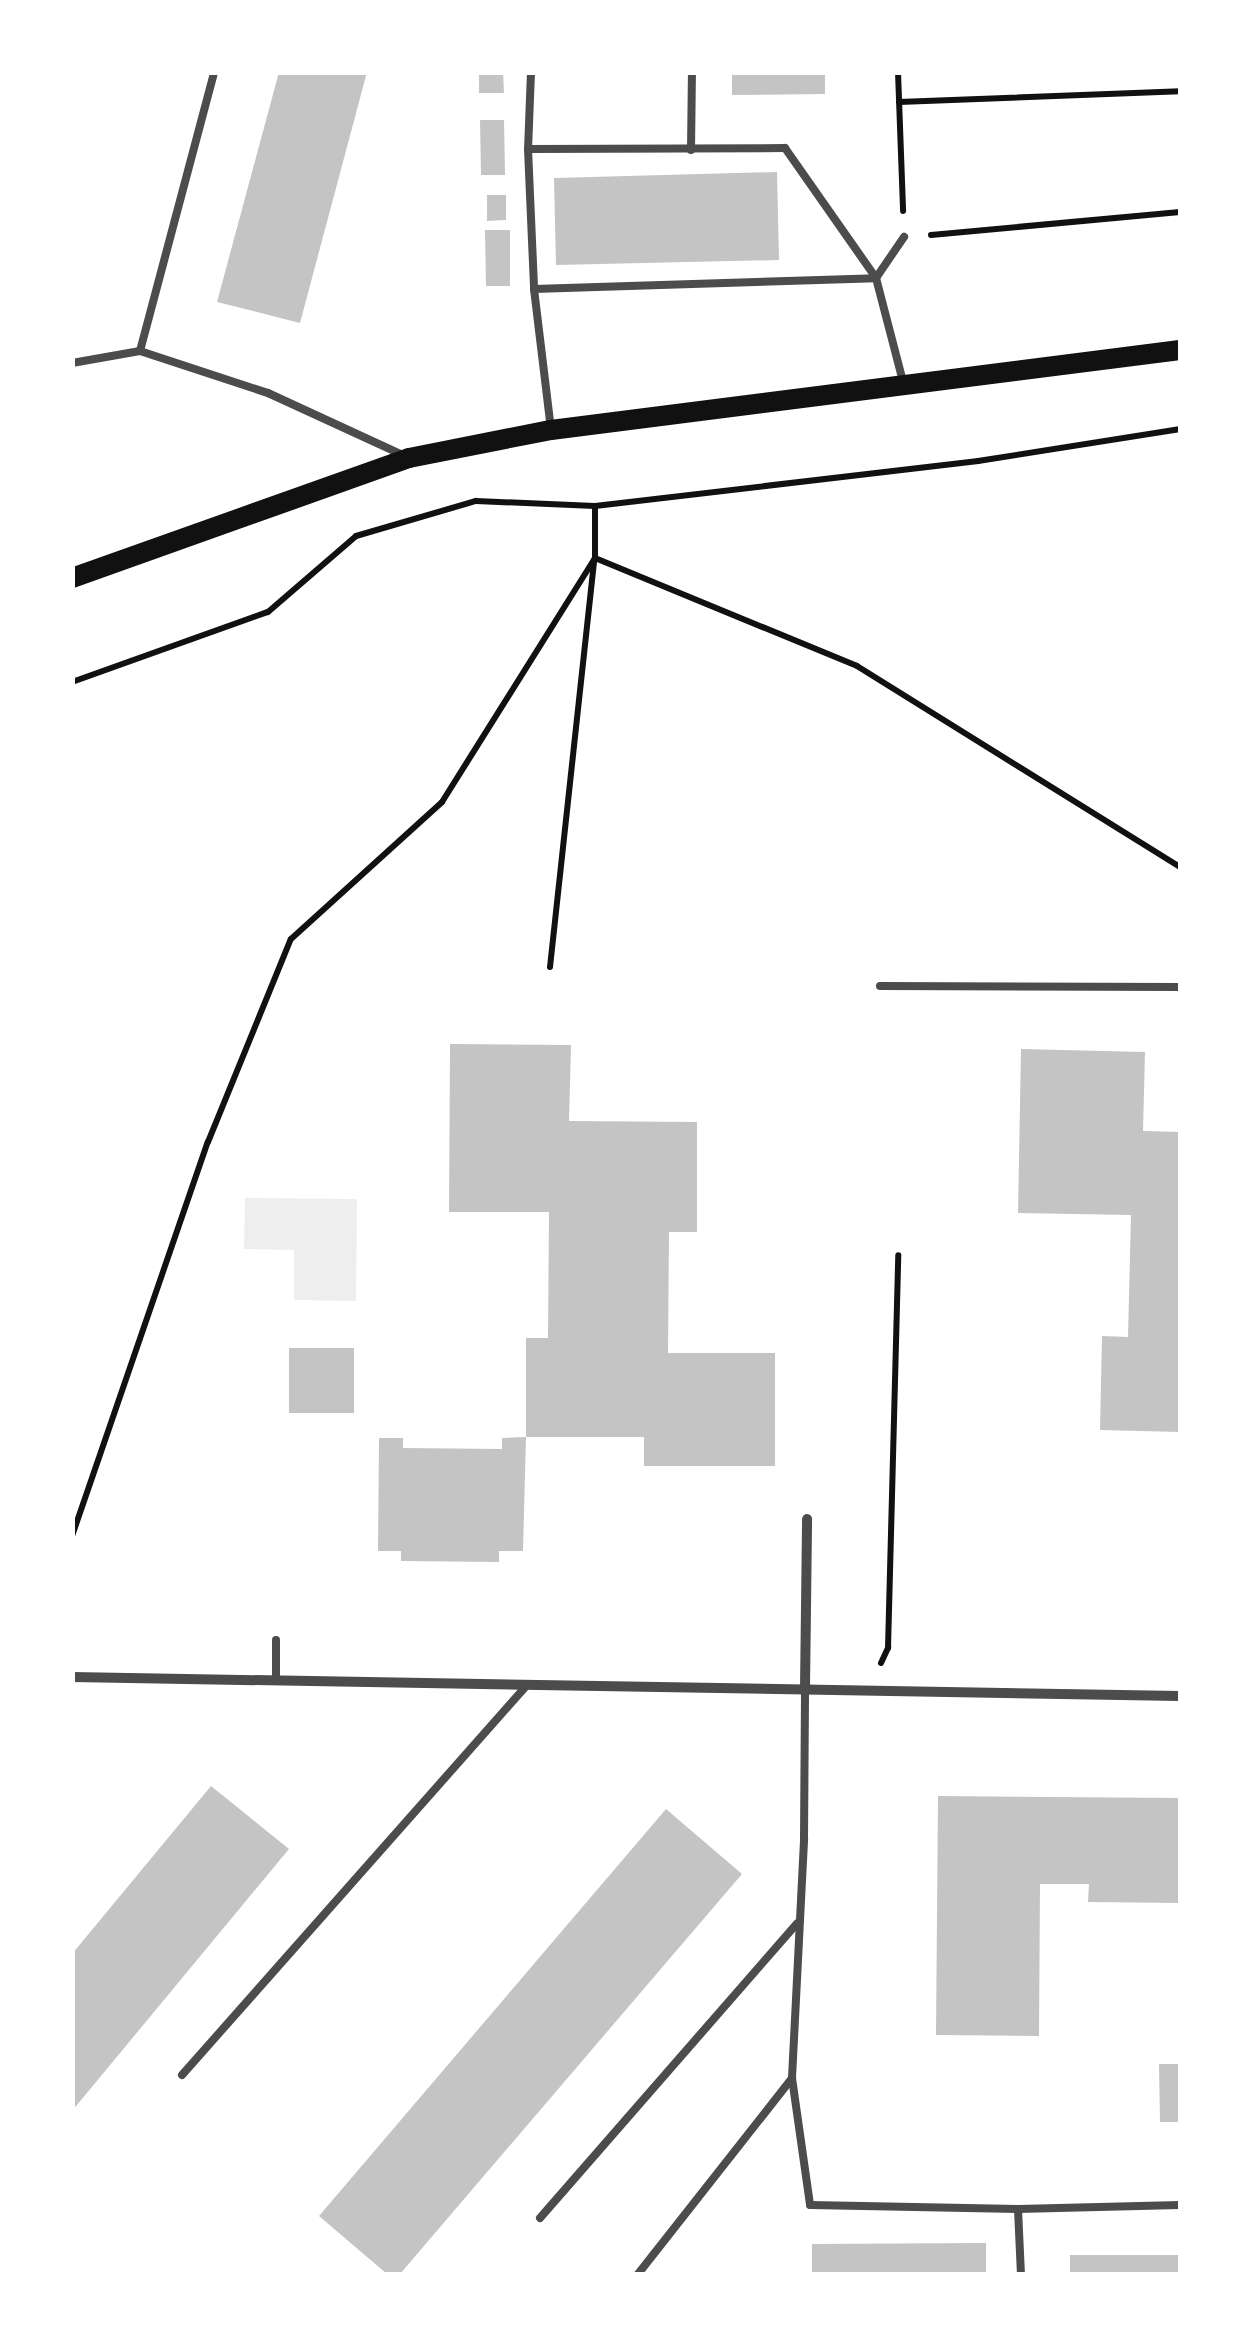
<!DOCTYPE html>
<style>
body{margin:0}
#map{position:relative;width:1253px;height:2347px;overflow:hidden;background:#fff;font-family:Overpass,sans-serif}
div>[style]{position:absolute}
.green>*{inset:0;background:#eee}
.building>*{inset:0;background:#c4c4c4}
.path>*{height:6px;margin:-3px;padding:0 3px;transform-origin:3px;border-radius:3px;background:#111}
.service>*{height:8px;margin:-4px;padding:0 4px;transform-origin:4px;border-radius:4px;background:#4c4c4c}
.minor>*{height:10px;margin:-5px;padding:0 5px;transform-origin:5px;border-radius:5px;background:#4c4c4c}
.secondary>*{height:20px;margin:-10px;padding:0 10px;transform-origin:10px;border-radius:10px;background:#111}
span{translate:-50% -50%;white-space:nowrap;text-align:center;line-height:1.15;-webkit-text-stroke:9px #fff;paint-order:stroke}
.frame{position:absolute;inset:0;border:75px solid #fff;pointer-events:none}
</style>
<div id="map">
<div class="green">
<i style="clip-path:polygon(245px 1198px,357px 1199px,356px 1301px,294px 1300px,294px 1250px,244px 1249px)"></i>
</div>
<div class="building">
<i style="clip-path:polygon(279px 72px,367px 72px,300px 323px,217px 302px)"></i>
<i style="clip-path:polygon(479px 72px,503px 72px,504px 93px,479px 93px)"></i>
<i style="clip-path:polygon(732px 72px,825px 72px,825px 94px,732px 95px)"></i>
<i style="clip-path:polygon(480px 120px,504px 120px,505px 175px,481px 175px)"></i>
<i style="clip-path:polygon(777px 172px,779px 260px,556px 265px,554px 178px)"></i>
<i style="clip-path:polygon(487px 195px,506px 195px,506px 220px,487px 221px)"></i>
<i style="clip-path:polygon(485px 230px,510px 230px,510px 286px,486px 286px)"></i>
<i style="clip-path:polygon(450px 1044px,571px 1045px,569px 1121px,697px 1122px,697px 1232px,669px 1232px,668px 1353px,775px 1353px,775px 1466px,644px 1466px,644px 1437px,526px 1437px,526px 1338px,548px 1338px,549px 1212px,449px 1212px)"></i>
<i style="clip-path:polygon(1021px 1049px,1145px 1052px,1143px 1131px,1180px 1132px,1180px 1432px,1100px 1430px,1102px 1336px,1128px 1337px,1131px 1215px,1018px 1213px)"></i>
<i style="clip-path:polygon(289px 1348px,354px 1348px,354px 1413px,289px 1413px)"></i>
<i style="clip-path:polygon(526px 1437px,523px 1551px,499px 1551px,499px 1562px,401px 1561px,401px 1551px,378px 1551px,379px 1438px,403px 1438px,403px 1448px,502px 1449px,502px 1438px)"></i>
<i style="clip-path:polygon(211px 1786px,289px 1849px,72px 2111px,72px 1954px)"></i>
<i style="clip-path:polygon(938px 1796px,1180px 1798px,1180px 1903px,1088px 1902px,1089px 1884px,1040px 1884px,1039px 2036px,936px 2035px)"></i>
<i style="clip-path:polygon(666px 1809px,742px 1874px,400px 2274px,387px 2274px,319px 2216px)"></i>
<i style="clip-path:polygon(1159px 2064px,1180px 2064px,1180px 2122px,1160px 2122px)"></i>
<i style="clip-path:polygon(986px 2243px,986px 2274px,812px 2274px,812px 2244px)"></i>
<i style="clip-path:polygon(1070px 2255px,1180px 2255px,1180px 2274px,1070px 2274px)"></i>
</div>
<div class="path">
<i style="left:898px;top:72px;width:139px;rotate:87.9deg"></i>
<i style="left:899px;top:102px;width:281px;rotate:-2.2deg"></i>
<i style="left:931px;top:235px;width:250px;rotate:-5.3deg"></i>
<i style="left:595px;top:506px;width:52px;rotate:90deg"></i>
<i style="left:595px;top:558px;width:283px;rotate:22.4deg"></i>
<i style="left:857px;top:666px;width:380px;rotate:31.9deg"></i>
<i style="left:72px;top:682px;width:208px;rotate:-19.7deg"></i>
<i style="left:268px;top:612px;width:116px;rotate:-40.8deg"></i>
<i style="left:356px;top:536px;width:125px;rotate:-16.3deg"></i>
<i style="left:476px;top:501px;width:119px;rotate:2.4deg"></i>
<i style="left:595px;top:506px;width:386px;rotate:-6.7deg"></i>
<i style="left:978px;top:461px;width:205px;rotate:-9deg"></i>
<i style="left:550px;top:967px;width:410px;rotate:-83.8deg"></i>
<i style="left:72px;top:1536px;width:417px;rotate:-71deg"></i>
<i style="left:208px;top:1142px;width:219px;rotate:-67.8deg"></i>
<i style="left:291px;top:939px;width:204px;rotate:-42.2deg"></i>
<i style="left:442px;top:802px;width:288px;rotate:-57.9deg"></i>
<i style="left:881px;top:1663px;width:17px;rotate:-65deg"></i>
<i style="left:888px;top:1648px;width:393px;rotate:-88.5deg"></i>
</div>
<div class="service">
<i style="left:531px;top:72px;width:77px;rotate:92.2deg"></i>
<i style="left:528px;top:149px;width:140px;rotate:87.5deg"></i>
<i style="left:534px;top:289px;width:142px;rotate:83.1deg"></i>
<i style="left:528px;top:149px;width:257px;rotate:-0.2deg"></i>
<i style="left:785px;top:148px;width:159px;rotate:55deg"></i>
<i style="left:876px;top:278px;width:107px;rotate:75.4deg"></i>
<i style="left:691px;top:150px;width:78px;rotate:-89.3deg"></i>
<i style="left:876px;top:278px;width:50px;rotate:-55.7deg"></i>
<i style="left:534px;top:289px;width:342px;rotate:-1.8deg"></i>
<i style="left:140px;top:351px;width:289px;rotate:-75.1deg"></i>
<i style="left:72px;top:363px;width:69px;rotate:-10deg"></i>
<i style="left:140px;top:351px;width:135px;rotate:18.2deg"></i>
<i style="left:268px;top:393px;width:151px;rotate:24.7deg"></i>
<i style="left:880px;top:986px;width:300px;rotate:0.2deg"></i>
<i style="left:276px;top:1640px;width:39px;rotate:90deg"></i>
<i style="left:182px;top:2075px;width:521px;rotate:-48.5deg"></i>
<i style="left:792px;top:2078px;width:128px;rotate:81.9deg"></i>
<i style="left:810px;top:2205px;width:208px;rotate:1.1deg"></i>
<i style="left:1018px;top:2209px;width:162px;rotate:-1.4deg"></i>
<i style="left:1018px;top:2209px;width:65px;rotate:87.4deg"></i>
<i style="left:540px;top:2218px;width:391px;rotate:-48.9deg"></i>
<i style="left:638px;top:2274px;width:249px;rotate:-51.8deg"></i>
<i style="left:792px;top:2078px;width:240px;rotate:-87.1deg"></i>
<i style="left:804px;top:1838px;width:149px;rotate:-89.6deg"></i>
</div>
<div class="minor">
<i style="left:72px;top:1677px;width:1108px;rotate:0.98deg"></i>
<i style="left:805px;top:1689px;width:170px;rotate:-89.3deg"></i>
</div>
<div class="secondary">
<i style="left:72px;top:578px;width:358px;rotate:-19.6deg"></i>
<i style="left:409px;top:458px;width:145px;rotate:-11.2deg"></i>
<i style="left:551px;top:430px;width:634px;rotate:-7.25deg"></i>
</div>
<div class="frame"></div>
</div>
